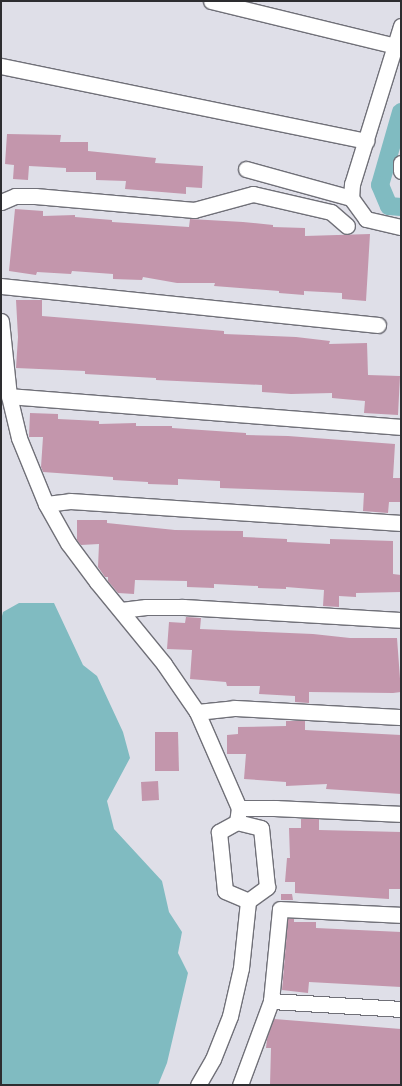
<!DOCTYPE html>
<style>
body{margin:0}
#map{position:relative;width:402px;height:1086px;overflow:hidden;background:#dfdfe8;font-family:"Fira Sans",sans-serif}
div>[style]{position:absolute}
.water>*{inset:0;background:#80bbc1}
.canal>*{height:18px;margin:-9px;padding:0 9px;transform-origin:9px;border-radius:9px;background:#80bbc1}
.building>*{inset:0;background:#c396ac}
.roads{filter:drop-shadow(1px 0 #707078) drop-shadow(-1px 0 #707078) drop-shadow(0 1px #707078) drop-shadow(0 -1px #707078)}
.street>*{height:15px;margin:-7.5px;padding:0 7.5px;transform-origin:7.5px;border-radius:7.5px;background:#fff}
span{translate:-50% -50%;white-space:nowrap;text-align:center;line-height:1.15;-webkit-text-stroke:5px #dfdfe8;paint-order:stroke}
.frame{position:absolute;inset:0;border:2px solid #2d2d30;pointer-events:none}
</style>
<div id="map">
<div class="water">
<i style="clip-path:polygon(19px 603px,54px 603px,83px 665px,97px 676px,123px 732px,130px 758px,107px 801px,114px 829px,162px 881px,169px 912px,182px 932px,178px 953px,188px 973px,167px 1063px,158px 1085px,1px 1085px,1px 620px,3px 612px)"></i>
</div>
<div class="canal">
<i style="left:401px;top:112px;width:76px;rotate:106deg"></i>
<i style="left:380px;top:185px;width:23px;rotate:67deg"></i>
<i style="left:389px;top:206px;width:12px;rotate:5deg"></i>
</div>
<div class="building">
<i style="clip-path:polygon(7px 134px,61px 135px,60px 142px,88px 142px,88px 151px,156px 158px,155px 163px,203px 166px,202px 188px,186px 187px,186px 194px,125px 189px,126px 181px,96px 180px,96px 172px,66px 172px,66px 168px,29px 166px,28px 180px,13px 179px,14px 165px,5px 164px)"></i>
<i style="clip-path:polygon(15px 209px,43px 211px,43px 216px,75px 215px,75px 217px,112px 220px,112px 222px,189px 227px,190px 219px,243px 222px,273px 225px,273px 227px,305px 228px,305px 236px,370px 234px,366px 301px,342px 299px,342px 293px,304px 291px,304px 295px,279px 293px,279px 291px,214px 286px,215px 283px,177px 283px,143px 277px,142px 280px,113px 279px,113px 274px,72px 271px,71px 274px,37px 272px,36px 275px,9px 271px)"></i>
<i style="clip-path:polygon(16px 300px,42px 300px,42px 316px,224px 331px,224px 334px,296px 337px,330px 341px,329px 344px,367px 343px,368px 375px,400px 376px,398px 415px,364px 413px,365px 401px,332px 398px,332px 393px,291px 394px,262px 392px,262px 385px,156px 380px,156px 378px,85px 374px,85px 371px,16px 368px,18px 337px)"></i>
<i style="clip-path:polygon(30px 413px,58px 414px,58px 419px,99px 421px,99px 424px,136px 423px,136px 426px,172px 426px,172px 428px,246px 433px,246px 435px,288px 436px,395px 444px,393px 478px,401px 478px,401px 502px,389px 502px,388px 513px,363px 511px,364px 493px,220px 488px,220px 481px,178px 479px,178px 485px,148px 484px,148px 482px,113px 480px,113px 477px,43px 472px,41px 467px,43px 437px,29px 437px)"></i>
<i style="clip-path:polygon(77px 520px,107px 520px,107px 523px,175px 530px,243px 531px,243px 537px,287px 539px,287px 542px,330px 544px,330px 539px,393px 541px,393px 574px,401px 575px,401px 592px,356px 593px,356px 597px,339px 596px,339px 607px,323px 606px,324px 590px,286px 587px,286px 589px,258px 588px,258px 586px,214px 584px,214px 588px,187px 587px,187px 581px,135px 580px,134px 594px,118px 593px,108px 581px,108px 577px,105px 577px,98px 567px,99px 544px,81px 545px,77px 540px)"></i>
<i style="clip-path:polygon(186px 617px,201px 618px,200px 629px,313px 634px,350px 638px,397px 638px,401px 692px,393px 693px,309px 692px,309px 703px,295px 702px,295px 696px,259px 694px,260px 686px,227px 686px,226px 682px,190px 679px,192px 650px,167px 649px,169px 622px,185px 623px)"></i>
<i style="clip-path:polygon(286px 721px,305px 721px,305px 730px,401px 735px,401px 794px,326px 789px,327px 784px,286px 786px,286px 782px,244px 779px,246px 754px,227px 754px,227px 735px,238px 734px,238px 727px,286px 726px)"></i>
<i style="clip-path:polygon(155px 732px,178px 732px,179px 771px,155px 771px)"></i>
<i style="clip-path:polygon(158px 781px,159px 800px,142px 801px,141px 782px)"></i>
<i style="clip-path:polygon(301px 819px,319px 819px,319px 830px,401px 832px,401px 889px,389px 889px,389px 899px,295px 893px,295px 882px,285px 882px,287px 858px,290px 858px,289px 828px,301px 828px)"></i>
<i style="clip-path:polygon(281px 894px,292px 894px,293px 900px,281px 900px)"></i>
<i style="clip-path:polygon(288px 919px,294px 919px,294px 922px,316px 922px,316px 928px,401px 932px,401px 987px,309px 982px,308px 993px,282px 990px)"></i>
<i style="clip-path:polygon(274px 1019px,401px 1029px,401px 1085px,270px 1085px,271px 1048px,266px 1048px,267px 1039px)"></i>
</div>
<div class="roads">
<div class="street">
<i style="left:211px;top:1px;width:189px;rotate:13.7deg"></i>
<i style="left:401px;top:26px;width:165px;rotate:107.2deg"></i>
<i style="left:352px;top:184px;width:14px;rotate:94deg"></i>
<i style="left:351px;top:198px;width:26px;rotate:54deg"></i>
<i style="left:366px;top:219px;width:36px;rotate:13deg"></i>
<i style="left:1px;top:66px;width:373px;rotate:11.6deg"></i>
<i style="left:401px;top:163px;width:8px;rotate:90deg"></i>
<i style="left:246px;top:169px;width:109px;rotate:15.4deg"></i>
<i style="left:1px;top:202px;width:15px;rotate:-23deg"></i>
<i style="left:15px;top:196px;width:20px"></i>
<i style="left:35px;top:196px;width:160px;rotate:5deg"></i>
<i style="left:194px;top:210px;width:61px;rotate:-15.2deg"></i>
<i style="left:253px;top:194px;width:80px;rotate:13deg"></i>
<i style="left:331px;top:212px;width:21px;rotate:41deg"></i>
<i style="left:1px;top:286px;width:379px;rotate:5.9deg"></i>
<i style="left:1px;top:321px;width:75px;rotate:83.9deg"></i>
<i style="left:9px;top:396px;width:43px;rotate:76.6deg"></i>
<i style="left:19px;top:438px;width:71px;rotate:67.8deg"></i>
<i style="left:46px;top:504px;width:45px;rotate:60.6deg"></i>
<i style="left:68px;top:543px;width:49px;rotate:53.4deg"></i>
<i style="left:97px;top:582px;width:106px;rotate:50.7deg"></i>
<i style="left:164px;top:664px;width:58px;rotate:55.5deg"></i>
<i style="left:197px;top:712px;width:105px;rotate:66.4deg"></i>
<i style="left:239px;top:808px;width:14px;rotate:98deg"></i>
<i style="left:9px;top:396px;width:393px;rotate:4.5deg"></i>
<i style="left:46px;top:504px;width:24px;rotate:-7deg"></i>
<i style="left:70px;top:501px;width:332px;rotate:3.8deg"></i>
<i style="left:121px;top:610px;width:25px;rotate:-7deg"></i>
<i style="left:146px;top:607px;width:37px"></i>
<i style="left:183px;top:607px;width:218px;rotate:3.4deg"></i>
<i style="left:197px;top:712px;width:37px;rotate:-6deg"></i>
<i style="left:234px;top:708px;width:167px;rotate:3.1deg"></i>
<i style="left:239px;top:808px;width:37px"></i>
<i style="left:276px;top:808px;width:125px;rotate:2.7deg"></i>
<i style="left:271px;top:1001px;width:130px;rotate:3.5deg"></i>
<i style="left:198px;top:1085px;width:30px;rotate:-60deg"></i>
<i style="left:213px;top:1059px;width:46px;rotate:-68.4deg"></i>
<i style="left:230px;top:1016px;width:49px;rotate:-77.1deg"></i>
<i style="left:241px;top:968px;width:67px;rotate:-84deg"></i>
<i style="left:248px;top:901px;width:24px;rotate:-36deg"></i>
<i style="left:267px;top:887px;width:59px;rotate:-95.8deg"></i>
<i style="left:261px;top:828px;width:25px;rotate:-166deg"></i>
<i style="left:237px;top:822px;width:21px;rotate:151deg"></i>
<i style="left:219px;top:832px;width:59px;rotate:84.2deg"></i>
<i style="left:225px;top:891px;width:25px;rotate:23deg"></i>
<i style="left:240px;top:1085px;width:90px;rotate:-69.7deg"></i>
<i style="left:271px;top:1001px;width:92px;rotate:-84.4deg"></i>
<i style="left:280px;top:909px;width:121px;rotate:2.8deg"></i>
</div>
</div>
<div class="frame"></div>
</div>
